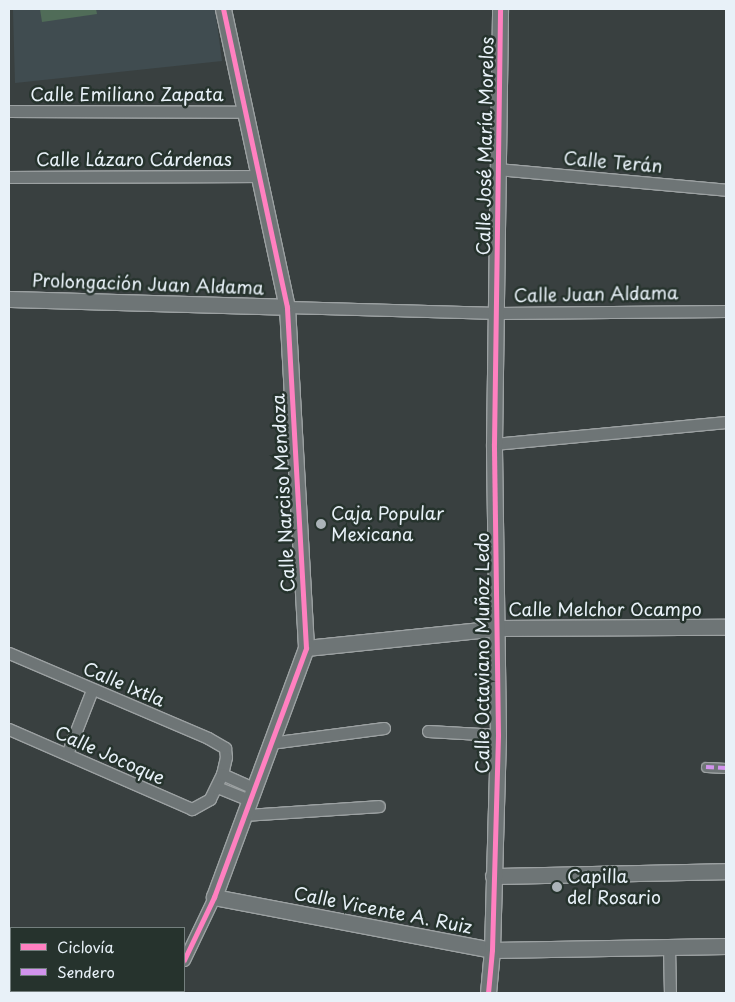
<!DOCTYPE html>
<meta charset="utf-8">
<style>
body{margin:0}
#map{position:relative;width:735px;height:1002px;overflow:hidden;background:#394040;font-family:"Playpen Sans",sans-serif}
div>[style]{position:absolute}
.built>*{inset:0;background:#404c50}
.green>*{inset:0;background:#506c58}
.roads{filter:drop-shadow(1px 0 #9ca1a2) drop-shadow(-1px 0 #9ca1a2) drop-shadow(0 1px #9ca1a2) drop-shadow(0 -1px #9ca1a2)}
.pedestrian>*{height:9px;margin:-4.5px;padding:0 4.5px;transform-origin:4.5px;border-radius:4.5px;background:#6e7576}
.minor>*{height:11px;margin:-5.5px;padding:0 5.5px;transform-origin:5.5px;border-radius:5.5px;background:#6e7576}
.tertiary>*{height:15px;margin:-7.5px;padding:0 7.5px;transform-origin:7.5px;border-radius:7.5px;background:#6e7576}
.quiet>*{height:4px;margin-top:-2px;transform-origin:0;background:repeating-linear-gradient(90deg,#d193ec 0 8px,transparent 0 12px)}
.cycleway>*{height:5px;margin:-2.5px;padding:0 2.5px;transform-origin:2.5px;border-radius:2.5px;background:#ff80c0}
.dots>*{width:14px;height:14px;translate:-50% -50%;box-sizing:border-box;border:2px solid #26332d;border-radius:50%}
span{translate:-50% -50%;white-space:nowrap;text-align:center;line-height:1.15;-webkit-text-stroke:5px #26332d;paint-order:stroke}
.street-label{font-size:18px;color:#e8f1f8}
.poi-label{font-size:18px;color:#e8f1f8}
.left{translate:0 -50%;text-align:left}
.frame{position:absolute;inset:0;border:10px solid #e8f1f8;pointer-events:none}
.legend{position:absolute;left:10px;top:927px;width:175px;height:65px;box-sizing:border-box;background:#26332d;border:1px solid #747f7e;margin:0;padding:6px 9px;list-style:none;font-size:15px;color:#e8f1f8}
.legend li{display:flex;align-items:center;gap:10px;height:25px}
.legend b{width:25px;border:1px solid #747f7e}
</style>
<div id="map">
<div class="built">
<i style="clip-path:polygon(13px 9px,215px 9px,222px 61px,15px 83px)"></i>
</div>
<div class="green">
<i style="clip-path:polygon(40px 9px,96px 9px,97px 14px,42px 22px)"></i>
</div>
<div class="roads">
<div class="pedestrian">
<i style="left:706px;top:767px;width:20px;rotate:3deg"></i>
</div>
<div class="minor">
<i style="left:9px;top:111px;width:236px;rotate:0.2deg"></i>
<i style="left:497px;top:169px;width:230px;rotate:5.2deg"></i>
<i style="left:9px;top:177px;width:251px;rotate:-0.2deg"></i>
<i style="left:287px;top:307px;width:211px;rotate:1.6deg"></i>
<i style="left:498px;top:313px;width:228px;rotate:-0.5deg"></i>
<i style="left:494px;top:444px;width:233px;rotate:-5.4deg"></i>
<i style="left:9px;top:653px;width:216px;rotate:23.1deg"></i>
<i style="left:208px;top:738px;width:20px;rotate:30deg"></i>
<i style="left:225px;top:748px;width:9px;rotate:84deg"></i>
<i style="left:226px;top:757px;width:17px;rotate:103deg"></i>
<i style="left:222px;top:774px;width:28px;rotate:116deg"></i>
<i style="left:210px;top:799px;width:21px;rotate:151deg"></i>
<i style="left:192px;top:809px;width:200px;rotate:-156.4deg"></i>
<i style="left:428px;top:731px;width:70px;rotate:3.3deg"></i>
<i style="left:270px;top:743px;width:115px;rotate:-7.5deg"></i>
<i style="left:67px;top:754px;width:69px;rotate:-68.7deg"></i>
<i style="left:222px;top:774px;width:35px;rotate:24deg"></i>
<i style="left:217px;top:787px;width:35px;rotate:22deg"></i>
<i style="left:245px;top:815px;width:134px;rotate:-3.8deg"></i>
<i style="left:669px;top:946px;width:47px;rotate:88.8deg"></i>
<i style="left:184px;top:960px;width:70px;rotate:-64.5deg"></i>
<i style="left:168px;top:993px;width:2px;rotate:-63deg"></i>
</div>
<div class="tertiary">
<i style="left:223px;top:9px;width:305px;rotate:77.9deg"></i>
<i style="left:287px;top:307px;width:342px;rotate:86.8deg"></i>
<i style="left:306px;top:648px;width:265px;rotate:110.3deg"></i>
<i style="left:214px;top:897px;width:283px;rotate:10.8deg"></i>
<i style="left:492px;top:950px;width:234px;rotate:-1deg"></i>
<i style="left:9px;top:299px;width:278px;rotate:1.6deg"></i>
<i style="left:306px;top:648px;width:193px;rotate:-5.9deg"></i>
<i style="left:498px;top:628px;width:228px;rotate:-0.3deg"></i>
<i style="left:493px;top:876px;width:233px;rotate:-1.2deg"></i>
<i style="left:488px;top:993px;width:43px;rotate:-84.7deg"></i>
<i style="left:492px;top:950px;width:215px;rotate:-88.4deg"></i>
<i style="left:498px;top:735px;width:291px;rotate:-90.8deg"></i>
<i style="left:494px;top:444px;width:435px;rotate:-89.2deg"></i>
</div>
</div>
<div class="quiet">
<i style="left:706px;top:767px;width:20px;rotate:3deg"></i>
</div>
<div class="cycleway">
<i style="left:184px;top:960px;width:70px;rotate:-64.5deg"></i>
<i style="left:214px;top:897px;width:265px;rotate:-69.7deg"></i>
<i style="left:306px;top:648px;width:342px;rotate:-93.2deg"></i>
<i style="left:287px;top:307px;width:305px;rotate:-102.1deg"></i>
<i style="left:488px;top:993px;width:43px;rotate:-84.7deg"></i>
<i style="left:492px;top:950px;width:215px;rotate:-88.4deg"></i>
<i style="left:498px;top:735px;width:291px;rotate:-90.8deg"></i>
<i style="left:494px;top:444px;width:435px;rotate:-89.2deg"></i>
</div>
<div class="dots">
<i style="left:321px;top:524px;background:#abb3b8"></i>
<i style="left:557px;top:887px;background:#abb3b8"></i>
</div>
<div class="street-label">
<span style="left:127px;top:94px">Calle Emiliano Zapata</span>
<span style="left:485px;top:146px;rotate:-89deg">Calle José María Morelos</span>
<span style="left:134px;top:159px">Calle Lázaro Cárdenas</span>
<span style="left:613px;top:162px;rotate:5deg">Calle Terán</span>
<span style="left:148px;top:284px;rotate:2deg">Prolongación Juan Aldama</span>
<span style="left:596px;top:294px;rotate:-1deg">Calle Juan Aldama</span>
<span style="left:283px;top:493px;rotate:-93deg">Calle Narciso Mendoza</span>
<span style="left:605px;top:609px">Calle Melchor Ocampo</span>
<span style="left:482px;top:653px;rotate:-90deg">Calle Octaviano Muñoz Ledo</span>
<span style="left:124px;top:684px;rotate:23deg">Calle Ixtla</span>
<span style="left:110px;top:755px;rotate:24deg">Calle Jocoque</span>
<span style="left:383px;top:910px;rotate:11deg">Calle Vicente A. Ruiz</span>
</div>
<div class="poi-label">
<span class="left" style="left:331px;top:524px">Caja Popular<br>Mexicana</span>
<span class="left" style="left:567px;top:887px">Capilla<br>del Rosario</span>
</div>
<div class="frame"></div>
<ul class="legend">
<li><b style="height:6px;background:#ff80c0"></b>Ciclovía</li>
<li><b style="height:6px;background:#d193ec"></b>Sendero</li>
</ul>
</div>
